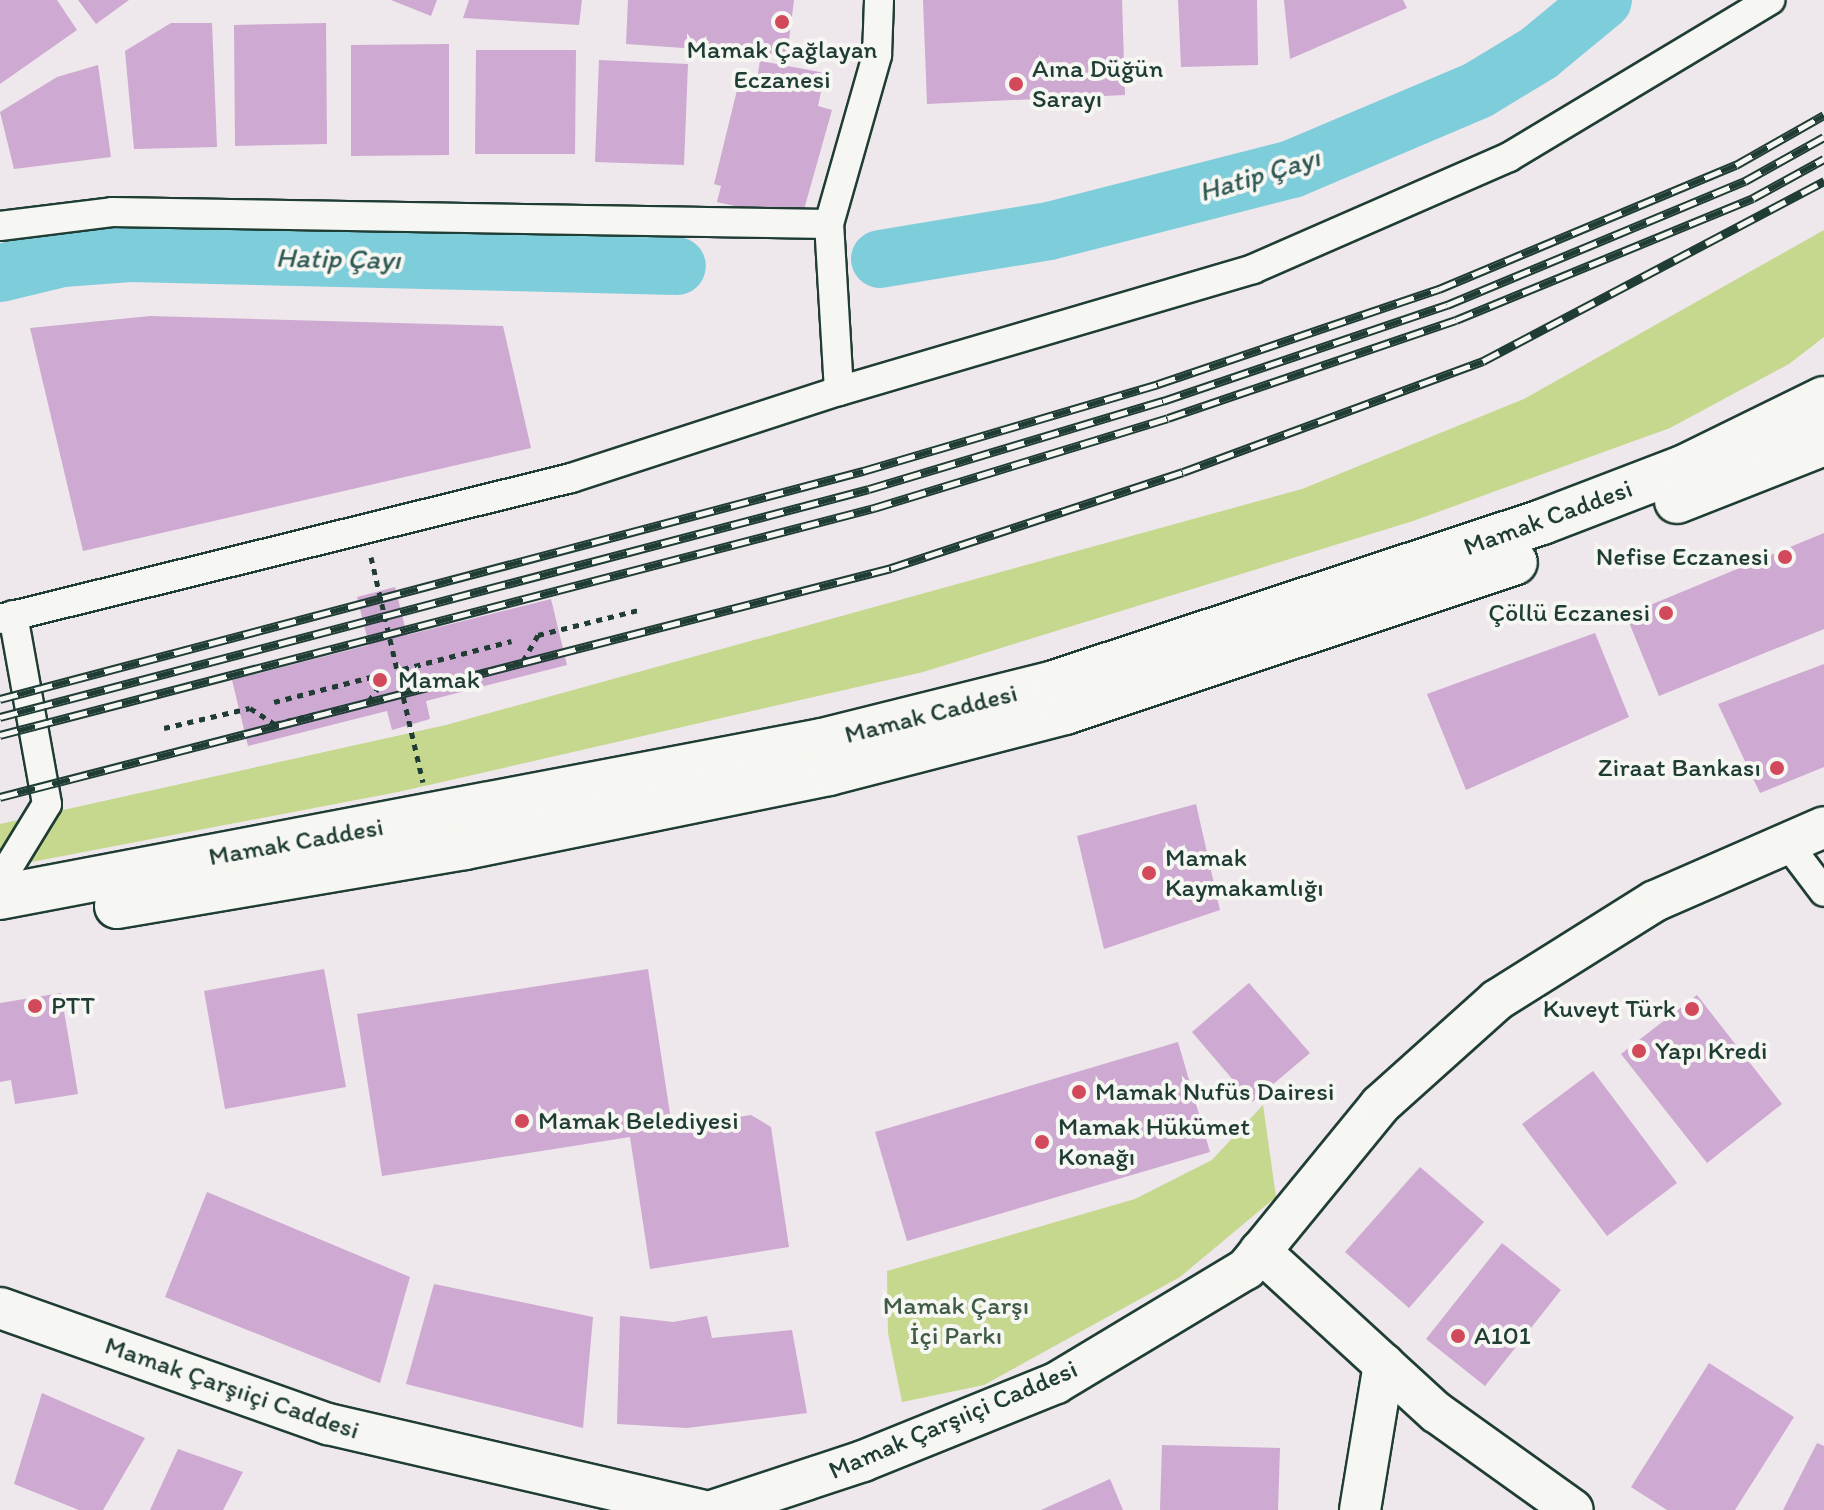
<!DOCTYPE html>
<meta charset="utf-8">
<style>
body{margin:0}
#map{position:relative;width:1824px;height:1510px;overflow:hidden;background:#eee7eb;font-family:Itim,sans-serif}
div>[style]{position:absolute}
.green>*{inset:0;background:#c5d88d}
.river>*{height:58px;margin:-29px;padding:0 29px;transform-origin:29px;border-radius:29px;background:#7ecddb}
.building>*{inset:0;background:#cea9d1}
.path>*{height:5px;margin-top:-2.5px;transform-origin:0;background:repeating-linear-gradient(90deg,#1f3d34 0 6px,transparent 0 12px)}
.roads{filter:drop-shadow(2px 0 #1f3d34) drop-shadow(-2px 0 #1f3d34) drop-shadow(0 2px #1f3d34) drop-shadow(0 -2px #1f3d34)}
.street>*{height:28px;margin:-14px;padding:0 14px;transform-origin:14px;border-radius:14px;background:#f6f6f2}
.secondary>*{height:40px;margin:-20px;padding:0 20px;transform-origin:20px;border-radius:20px;background:#f6f6f2}
.primary>*{height:44px;margin:-22px;padding:0 22px;transform-origin:22px;border-radius:22px;background:#f6f6f2}
.rail>*{height:9px;margin-top:-4.5px;transform-origin:0;background:repeating-linear-gradient(90deg,#f6f6f2 0 18px,#1f3d34 0 36px);box-sizing:border-box;border-block:2px solid #1f3d34}
.dots>*{width:22px;height:22px;translate:-50% -50%;box-sizing:border-box;border:4px solid #f6f6f2;border-radius:50%}
span{translate:-50% -50%;white-space:nowrap;text-align:center;line-height:1.15;-webkit-text-stroke:8px #f6f6f2;paint-order:stroke}
.poi-label{font-size:26px;color:#1f3d34}
.left{translate:0 -50%;text-align:left}
.right{translate:-100% -50%;text-align:right}
.street-label{font-size:26px;color:#1f3d34}
.park-label{font-size:26px;color:#405c46}
.water-label{font-size:28px;color:#325a55;font-style:italic}
</style>
<div id="map">
<div class="green">
<i style="clip-path:polygon(1824px 230px,1824px 337px,1789px 364px,1670px 428px,1413px 521px,923px 672px,398px 792px,0 868px,0 824px,446px 725px,1302px 489px,1524px 399px)"></i>
<i style="clip-path:polygon(1263px 1105px,1276px 1197px,1180px 1277px,984px 1385px,902px 1402px,888px 1333px,887px 1271px,1135px 1199px,1212px 1160px)"></i>
</div>
<div class="river">
<i style="left:880px;top:259px;width:171px;rotate:-9.4deg"></i>
<i style="left:1049px;top:231px;width:251px;rotate:-14.3deg"></i>
<i style="left:1292px;top:169px;width:202px;rotate:-23deg"></i>
<i style="left:1478px;top:90px;width:71px;rotate:-31.2deg"></i>
<i style="left:1539px;top:53px;width:83px;rotate:-39.6deg"></i>
<i style="left:0;top:273px;width:64px;rotate:-13.6deg"></i>
<i style="left:62px;top:258px;width:68px;rotate:-4.2deg"></i>
<i style="left:130px;top:253px;width:547px;rotate:1.36deg"></i>
</div>
<div class="building">
<i style="clip-path:polygon(0 0,57px 0,77px 30px,0 84px)"></i>
<i style="clip-path:polygon(78px 0,129px 0,96px 24px)"></i>
<i style="clip-path:polygon(391px 0,437px 0,431px 16px)"></i>
<i style="clip-path:polygon(469px 0,582px 0,579px 25px,463px 18px)"></i>
<i style="clip-path:polygon(628px 0,794px 0,787px 55px,626px 44px)"></i>
<i style="clip-path:polygon(923px 0,1122px 0,1125px 95px,927px 104px)"></i>
<i style="clip-path:polygon(1178px 0,1257px 0,1258px 65px,1181px 67px)"></i>
<i style="clip-path:polygon(1284px 0,1403px 0,1407px 8px,1290px 59px)"></i>
<i style="clip-path:polygon(171px 23px,212px 23px,217px 147px,134px 149px,125px 51px)"></i>
<i style="clip-path:polygon(326px 23px,327px 144px,235px 146px,234px 25px)"></i>
<i style="clip-path:polygon(449px 44px,449px 155px,351px 156px,351px 45px)"></i>
<i style="clip-path:polygon(476px 50px,576px 50px,575px 154px,475px 154px)"></i>
<i style="clip-path:polygon(599px 60px,688px 64px,684px 165px,595px 162px)"></i>
<i style="clip-path:polygon(760px 61px,825px 73px,818px 106px,832px 110px,803px 213px,793px 219px,717px 202px,721px 186px,714px 184px,740px 78px,757px 79px)"></i>
<i style="clip-path:polygon(98px 65px,111px 157px,14px 169px,0 112px,57px 77px)"></i>
<i style="clip-path:polygon(150px 316px,503px 326px,531px 448px,83px 551px,30px 328px)"></i>
<i style="clip-path:polygon(1824px 533px,1824px 629px,1659px 696px,1626px 615px)"></i>
<i style="clip-path:polygon(395px 587px,407px 635px,551px 599px,567px 665px,426px 701px,430px 719px,392px 730px,387px 711px,248px 746px,232px 680px,369px 645px,357px 597px)"></i>
<i style="clip-path:polygon(1595px 633px,1629px 717px,1466px 790px,1427px 694px)"></i>
<i style="clip-path:polygon(1824px 664px,1824px 767px,1760px 793px,1718px 704px)"></i>
<i style="clip-path:polygon(1196px 804px,1220px 910px,1104px 949px,1077px 836px)"></i>
<i style="clip-path:polygon(324px 969px,346px 1087px,225px 1109px,204px 991px)"></i>
<i style="clip-path:polygon(648px 969px,672px 1127px,751px 1115px,771px 1127px,789px 1247px,650px 1269px,630px 1137px,382px 1176px,357px 1014px)"></i>
<i style="clip-path:polygon(1249px 983px,1310px 1053px,1252px 1102px,1192px 1032px)"></i>
<i style="clip-path:polygon(61px 993px,78px 1094px,15px 1104px,11px 1080px,0 1082px,0 1003px)"></i>
<i style="clip-path:polygon(1697px 995px,1782px 1104px,1707px 1163px,1621px 1054px)"></i>
<i style="clip-path:polygon(1178px 1042px,1210px 1152px,907px 1241px,875px 1132px)"></i>
<i style="clip-path:polygon(1593px 1071px,1677px 1183px,1607px 1236px,1522px 1124px)"></i>
<i style="clip-path:polygon(1420px 1167px,1484px 1222px,1409px 1308px,1345px 1252px)"></i>
<i style="clip-path:polygon(207px 1192px,410px 1277px,380px 1383px,165px 1297px)"></i>
<i style="clip-path:polygon(1502px 1243px,1561px 1290px,1485px 1386px,1426px 1339px)"></i>
<i style="clip-path:polygon(434px 1284px,593px 1317px,583px 1428px,406px 1384px)"></i>
<i style="clip-path:polygon(620px 1316px,673px 1322px,707px 1316px,712px 1338px,792px 1330px,807px 1413px,687px 1428px,617px 1424px)"></i>
<i style="clip-path:polygon(1709px 1363px,1794px 1417px,1735px 1510px,1667px 1510px,1631px 1487px)"></i>
<i style="clip-path:polygon(42px 1393px,145px 1438px,103px 1510px,79px 1510px,14px 1484px)"></i>
<i style="clip-path:polygon(1817px 1443px,1824px 1446px,1824px 1510px,1783px 1510px)"></i>
<i style="clip-path:polygon(1162px 1445px,1280px 1448px,1278px 1510px,1160px 1510px)"></i>
<i style="clip-path:polygon(178px 1449px,243px 1472px,223px 1510px,150px 1510px)"></i>
<i style="clip-path:polygon(1110px 1479px,1123px 1510px,1041px 1510px)"></i>
</div>
<div class="path">
<i style="left:371px;top:557px;width:231px;rotate:77deg"></i>
<i style="left:401px;top:669px;width:36px;rotate:28deg"></i>
<i style="left:433px;top:686px;width:93px;rotate:-15.5deg"></i>
<i style="left:523px;top:661px;width:30px;rotate:-60deg"></i>
<i style="left:538px;top:635px;width:103px;rotate:-14deg"></i>
<i style="left:403px;top:669px;width:112px;rotate:-14.5deg"></i>
<i style="left:274px;top:702px;width:116px;rotate:-14.5deg"></i>
<i style="left:164px;top:728px;width:88px;rotate:-13.1deg"></i>
<i style="left:250px;top:708px;width:30px;rotate:33deg"></i>
<i style="left:275px;top:724px;width:97px;rotate:-13.7deg"></i>
<i style="left:369px;top:701px;width:34px;rotate:-56deg"></i>
</div>
<div class="roads">
<div class="street">
<i style="left:0;top:226px;width:113px;rotate:-7.1deg"></i>
<i style="left:112px;top:212px;width:717px;rotate:0.96deg"></i>
<i style="left:839px;top:391px;width:432px;rotate:-16.4deg"></i>
<i style="left:1253px;top:269px;width:279px;rotate:-23.6deg"></i>
<i style="left:1509px;top:157px;width:305px;rotate:-31deg"></i>
<i style="left:0;top:619px;width:588px;rotate:-13.87deg"></i>
<i style="left:571px;top:478px;width:282px;rotate:-18deg"></i>
<i style="left:839px;top:391px;width:167px;rotate:-93.4deg"></i>
<i style="left:829px;top:224px;width:176px;rotate:-74.1deg"></i>
<i style="left:877px;top:55px;width:55px;rotate:-87.9deg"></i>
<i style="left:1787px;top:843px;width:61px;rotate:52.9deg"></i>
<i style="left:0;top:881px;width:90px;rotate:-58.6deg"></i>
<i style="left:47px;top:804px;width:192px;rotate:-100.2deg"></i>
</div>
<div class="secondary">
<i style="left:1260px;top:1251px;width:239px;rotate:42.5deg"></i>
<i style="left:1436px;top:1412px;width:168px;rotate:35.6deg"></i>
<i style="left:0;top:1308px;width:348px;rotate:19.5deg"></i>
<i style="left:328px;top:1424px;width:383px;rotate:13deg"></i>
<i style="left:715px;top:1510px;width:156px;rotate:-18.3deg"></i>
<i style="left:863px;top:1461px;width:208px;rotate:-22deg"></i>
<i style="left:1056px;top:1383px;width:222px;rotate:-31deg"></i>
<i style="left:1246px;top:1269px;width:212px;rotate:-50.7deg"></i>
<i style="left:1380px;top:1105px;width:157px;rotate:-41.9deg"></i>
<i style="left:1497px;top:1000px;width:186px;rotate:-32.1deg"></i>
<i style="left:1655px;top:901px;width:184px;rotate:-23.6deg"></i>
<i style="left:1360px;top:1510px;width:148px;rotate:-80.7deg"></i>
</div>
<div class="primary">
<i style="left:1677px;top:501px;width:158px;rotate:-21.5deg"></i>
<i style="left:0;top:897px;width:837px;rotate:-10.75deg"></i>
<i style="left:822px;top:741px;width:239px;rotate:-14deg"></i>
<i style="left:1054px;top:683px;width:514px;rotate:-18.26deg"></i>
<i style="left:1542px;top:522px;width:151px;rotate:-21deg"></i>
<i style="left:1683px;top:468px;width:157px;rotate:-26.1deg"></i>
<i style="left:117px;top:906px;width:353px;rotate:-9.6deg"></i>
<i style="left:465px;top:847px;width:371px;rotate:-11.5deg"></i>
<i style="left:829px;top:773px;width:244px;rotate:-14.5deg"></i>
<i style="left:1065px;top:712px;width:474px;rotate:-18.4deg"></i>
</div>
</div>
<div class="rail">
<i style="left:0;top:699px;width:893px;rotate:-14.8deg"></i>
<i style="left:863px;top:471px;width:308px;rotate:-16.4deg"></i>
<i style="left:1158px;top:384px;width:297px;rotate:-18.7deg"></i>
<i style="left:1439px;top:289px;width:322px;rotate:-22.7deg"></i>
<i style="left:1736px;top:165px;width:101px;rotate:-29.6deg"></i>
<i style="left:0;top:717px;width:898px;rotate:-14.7deg"></i>
<i style="left:869px;top:489px;width:307px;rotate:-16.7deg"></i>
<i style="left:1163px;top:401px;width:300px;rotate:-18.7deg"></i>
<i style="left:1447px;top:305px;width:323px;rotate:-22.6deg"></i>
<i style="left:1745px;top:181px;width:90px;rotate:-29.1deg"></i>
<i style="left:0;top:735px;width:903px;rotate:-14.56deg"></i>
<i style="left:874px;top:508px;width:307px;rotate:-17deg"></i>
<i style="left:1168px;top:418px;width:304px;rotate:-18.8deg"></i>
<i style="left:1456px;top:320px;width:321px;rotate:-22.3deg"></i>
<i style="left:1753px;top:198px;width:81px;rotate:-28.8deg"></i>
<i style="left:0;top:797px;width:920px;rotate:-14.41deg"></i>
<i style="left:891px;top:568px;width:307px;rotate:-18.2deg"></i>
<i style="left:1183px;top:472px;width:320px;rotate:-20.3deg"></i>
<i style="left:1483px;top:361px;width:386px;rotate:-27.8deg"></i>
</div>
<div class="dots">
<i style="left:782px;top:22px;background:#d1495b"></i>
<i style="left:1016px;top:84px;background:#d1495b"></i>
<i style="left:1785px;top:557px;background:#d1495b"></i>
<i style="left:1666px;top:613px;background:#d1495b"></i>
<i style="left:380px;top:680px;background:#d1495b"></i>
<i style="left:1777px;top:768px;background:#d1495b"></i>
<i style="left:1149px;top:873px;background:#d1495b"></i>
<i style="left:35px;top:1006px;background:#d1495b"></i>
<i style="left:1692px;top:1009px;background:#d1495b"></i>
<i style="left:1639px;top:1051px;background:#d1495b"></i>
<i style="left:1079px;top:1092px;background:#d1495b"></i>
<i style="left:522px;top:1121px;background:#d1495b"></i>
<i style="left:1042px;top:1142px;background:#d1495b"></i>
<i style="left:1458px;top:1336px;background:#d1495b"></i>
</div>
<div class="poi-label">
<span style="left:782px;top:65px">Mamak Çağlayan<br>Eczanesi</span>
<span class="left" style="left:1032px;top:84px">Aına Düğün<br>Sarayı</span>
<span class="right" style="left:1769px;top:557px">Nefise Eczanesi</span>
<span class="right" style="left:1650px;top:613px">Çöllü Eczanesi</span>
<span class="left" style="left:398px;top:680px">Mamak</span>
<span class="right" style="left:1761px;top:768px">Ziraat Bankası</span>
<span class="left" style="left:1165px;top:873px">Mamak<br>Kaymakamlığı</span>
<span class="left" style="left:51px;top:1006px">PTT</span>
<span class="right" style="left:1676px;top:1009px">Kuveyt Türk</span>
<span class="left" style="left:1655px;top:1051px">Yapı Kredi</span>
<span class="left" style="left:1095px;top:1092px">Mamak Nufüs Dairesi</span>
<span class="left" style="left:538px;top:1121px">Mamak Belediyesi</span>
<span class="left" style="left:1058px;top:1142px">Mamak Hükümet<br>Konağı</span>
<span class="left" style="left:1474px;top:1336px">A101</span>
</div>
<div class="street-label">
<span style="left:1548px;top:518px;rotate:-20deg">Mamak Caddesi</span>
<span style="left:931px;top:714px;rotate:-14deg">Mamak Caddesi</span>
<span style="left:296px;top:842px;rotate:-10deg">Mamak Caddesi</span>
<span style="left:232px;top:1388px;rotate:19deg">Mamak Çarşıiçi Caddesi</span>
<span style="left:953px;top:1420px;rotate:-23deg">Mamak Çarşıiçi Caddesi</span>
</div>
<div class="park-label">
<span style="left:956px;top:1321px">Mamak Çarşı<br>İçi Parkı</span>
</div>
<div class="water-label">
<span style="left:1259px;top:174px;rotate:-17deg">Hatip Çayı</span>
<span style="left:338px;top:258px;rotate:1deg">Hatip Çayı</span>
</div>
</div>
